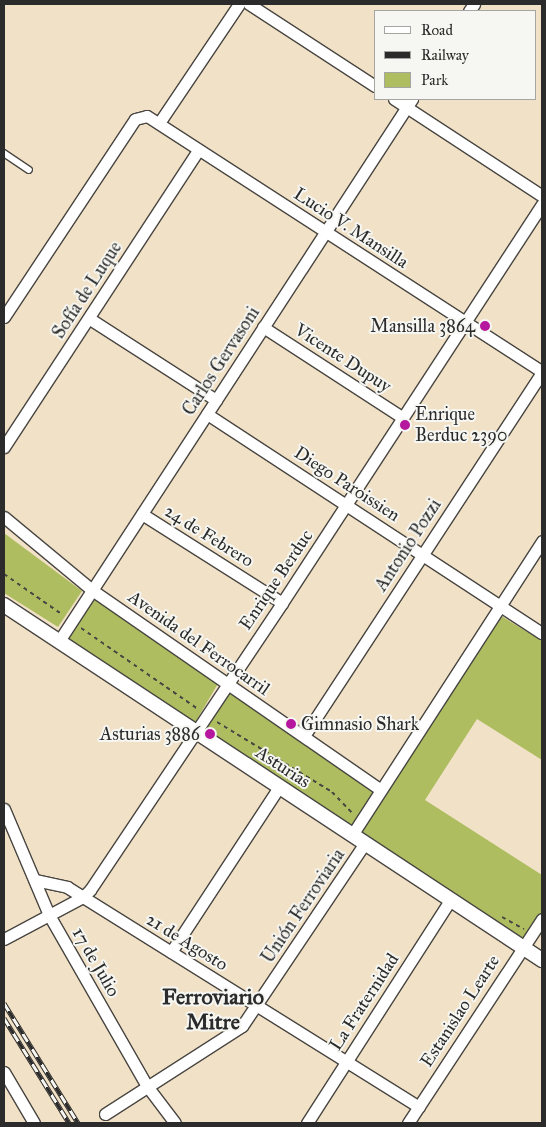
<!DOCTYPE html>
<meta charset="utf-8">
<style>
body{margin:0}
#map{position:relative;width:546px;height:1127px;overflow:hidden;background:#f1e1c6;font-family:"IM FELL Great Primer",serif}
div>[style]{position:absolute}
.green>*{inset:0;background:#aebd60}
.path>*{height:2px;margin-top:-1px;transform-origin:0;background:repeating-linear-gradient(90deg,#494642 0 4px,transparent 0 8px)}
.roads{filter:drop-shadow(1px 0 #494642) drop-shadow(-1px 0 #494642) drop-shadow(0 1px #494642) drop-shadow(0 -1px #494642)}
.service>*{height:5.5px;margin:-2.75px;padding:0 2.75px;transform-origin:2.75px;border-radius:2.75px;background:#fff}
.minor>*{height:11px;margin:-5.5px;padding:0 5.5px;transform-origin:5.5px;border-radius:5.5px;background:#fff}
.tertiary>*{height:14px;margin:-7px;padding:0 7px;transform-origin:7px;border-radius:7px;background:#fff}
.rail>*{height:5px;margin-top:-2.5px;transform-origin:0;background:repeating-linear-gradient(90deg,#f6f6f2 0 9px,#2b2b2b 0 18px);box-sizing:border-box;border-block:1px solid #2b2b2b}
.dots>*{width:14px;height:14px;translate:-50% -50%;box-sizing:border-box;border:2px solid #f6f6f2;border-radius:50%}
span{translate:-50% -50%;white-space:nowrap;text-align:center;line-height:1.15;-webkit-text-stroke:4px #f6f6f2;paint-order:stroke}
.street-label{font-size:18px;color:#2b2b2b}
.poi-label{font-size:18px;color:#2b2b2b}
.right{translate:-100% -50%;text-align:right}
.left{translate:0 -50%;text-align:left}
.district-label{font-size:22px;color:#2b2b2b;font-weight:700}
.frame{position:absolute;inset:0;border:5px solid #2b2b2b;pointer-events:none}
.legend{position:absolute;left:374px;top:10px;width:162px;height:90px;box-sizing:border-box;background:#f6f6f2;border:1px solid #a5a5a2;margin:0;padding:6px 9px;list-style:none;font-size:15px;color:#2b2b2b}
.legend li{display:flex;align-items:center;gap:10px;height:25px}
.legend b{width:25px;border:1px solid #a5a5a2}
</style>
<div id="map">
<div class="green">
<i style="clip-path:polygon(4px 533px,82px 591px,58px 627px,4px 593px)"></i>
<i style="clip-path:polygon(94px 595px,219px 682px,193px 726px,65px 640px)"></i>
<i style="clip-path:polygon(498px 614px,542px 641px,542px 760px,477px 719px,425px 800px,542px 875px,542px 913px,522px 944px,355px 834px)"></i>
<i style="clip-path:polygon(230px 689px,378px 790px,351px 830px,203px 732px)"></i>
</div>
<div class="path">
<i style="left:4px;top:574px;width:72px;rotate:34.8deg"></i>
<i style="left:81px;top:628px;width:142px;rotate:34.7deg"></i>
<i style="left:217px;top:722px;width:135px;rotate:31.3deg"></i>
<i style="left:332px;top:792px;width:30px;rotate:46deg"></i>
<i style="left:502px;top:917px;width:25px;rotate:29deg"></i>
</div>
<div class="roads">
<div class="service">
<i style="left:4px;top:153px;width:30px;rotate:34deg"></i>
</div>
<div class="minor">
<i style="left:249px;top:4px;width:150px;rotate:33.1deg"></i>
<i style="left:469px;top:11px;width:9px;rotate:-54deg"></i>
<i style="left:394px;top:99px;width:177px;rotate:33.2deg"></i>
<i style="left:159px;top:123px;width:143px;rotate:-56.1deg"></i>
<i style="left:4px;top:317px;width:237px;rotate:-56.5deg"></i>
<i style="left:135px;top:119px;width:12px;rotate:-14deg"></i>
<i style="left:147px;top:116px;width:471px;rotate:32.9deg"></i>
<i style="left:90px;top:319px;width:150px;rotate:32.7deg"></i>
<i style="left:263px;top:327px;width:167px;rotate:33deg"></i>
<i style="left:207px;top:414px;width:400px;rotate:33.2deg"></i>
<i style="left:4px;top:447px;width:355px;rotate:-56.8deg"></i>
<i style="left:142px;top:514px;width:166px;rotate:32.4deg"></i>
<i style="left:4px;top:517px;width:114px;rotate:39.7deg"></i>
<i style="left:92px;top:590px;width:351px;rotate:34.7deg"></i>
<i style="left:59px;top:641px;width:647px;rotate:-56.92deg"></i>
<i style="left:304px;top:736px;width:435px;rotate:-56.8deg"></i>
<i style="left:4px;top:809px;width:115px;rotate:67deg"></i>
<i style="left:49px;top:915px;width:197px;rotate:60.2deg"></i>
<i style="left:147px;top:1086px;width:46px;rotate:52.9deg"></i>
<i style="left:352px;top:835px;width:350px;rotate:-57.1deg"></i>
<i style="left:35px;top:880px;width:33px;rotate:12deg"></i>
<i style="left:67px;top:887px;width:415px;rotate:32deg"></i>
<i style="left:4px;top:939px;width:89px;rotate:-28deg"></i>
<i style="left:83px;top:897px;width:10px;rotate:-45deg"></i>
<i style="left:90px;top:890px;width:345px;rotate:-56.2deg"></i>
<i style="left:282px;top:603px;width:476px;rotate:-56.9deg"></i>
<i style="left:171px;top:952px;width:197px;rotate:-56.8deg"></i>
<i style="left:4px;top:1072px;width:59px;rotate:59.5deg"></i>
<i style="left:105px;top:1114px;width:163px;rotate:-32.7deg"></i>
<i style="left:242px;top:1026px;width:220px;rotate:-56.1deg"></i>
<i style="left:307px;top:1123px;width:266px;rotate:-57.3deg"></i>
<i style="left:408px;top:1123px;width:244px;rotate:-56.7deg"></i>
</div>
<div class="tertiary">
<i style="left:4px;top:605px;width:645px;rotate:33.42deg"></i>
</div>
</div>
<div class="rail">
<i style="left:4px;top:1003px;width:141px;rotate:58.3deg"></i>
<i style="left:4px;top:1018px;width:123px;rotate:58.2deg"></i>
</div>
<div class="dots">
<i style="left:485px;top:326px;background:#b5179e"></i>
<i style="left:405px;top:425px;background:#b5179e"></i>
<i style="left:291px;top:724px;background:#b5179e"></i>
<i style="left:210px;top:734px;background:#b5179e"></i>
</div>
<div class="street-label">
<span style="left:351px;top:228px;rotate:33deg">Lucio V. Mansilla</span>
<span style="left:87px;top:290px;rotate:-57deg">Sofía de Luque</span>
<span style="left:343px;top:358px;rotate:33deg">Vicente Dupuy</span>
<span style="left:221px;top:361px;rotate:-57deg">Carlos Gervasoni</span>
<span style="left:347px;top:484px;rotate:33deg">Diego Paroissien</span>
<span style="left:209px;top:536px;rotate:32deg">24 de Febrero</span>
<span style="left:408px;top:545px;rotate:-57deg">Antonio Pozzi</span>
<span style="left:276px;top:580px;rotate:-56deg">Enrique Berduc</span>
<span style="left:199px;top:643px;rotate:35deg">Avenida del Ferrocarril</span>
<span style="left:283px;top:767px;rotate:33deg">Asturias</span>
<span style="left:303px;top:906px;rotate:-56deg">Unión Ferroviaria</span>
<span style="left:187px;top:942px;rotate:32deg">21 de Agosto</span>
<span style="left:96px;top:962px;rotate:60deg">17 de Julio</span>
<span style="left:364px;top:1002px;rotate:-57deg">La Fraternidad</span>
<span style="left:460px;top:1011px;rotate:-57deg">Estanislao Learte</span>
</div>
<div class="poi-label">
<span class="right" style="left:475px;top:326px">Mansilla 3864</span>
<span class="left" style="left:415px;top:425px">Enrique<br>Berduc 2390</span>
<span class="left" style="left:301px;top:724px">Gimnasio Shark</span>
<span class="right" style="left:200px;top:734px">Asturias 3886</span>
</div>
<div class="district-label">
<span style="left:213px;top:1009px">Ferroviario<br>Mitre</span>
</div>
<div class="frame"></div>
<ul class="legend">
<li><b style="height:6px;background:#fff"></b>Road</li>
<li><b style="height:6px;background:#2b2b2b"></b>Railway</li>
<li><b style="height:14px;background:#aebd60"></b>Park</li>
</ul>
</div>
